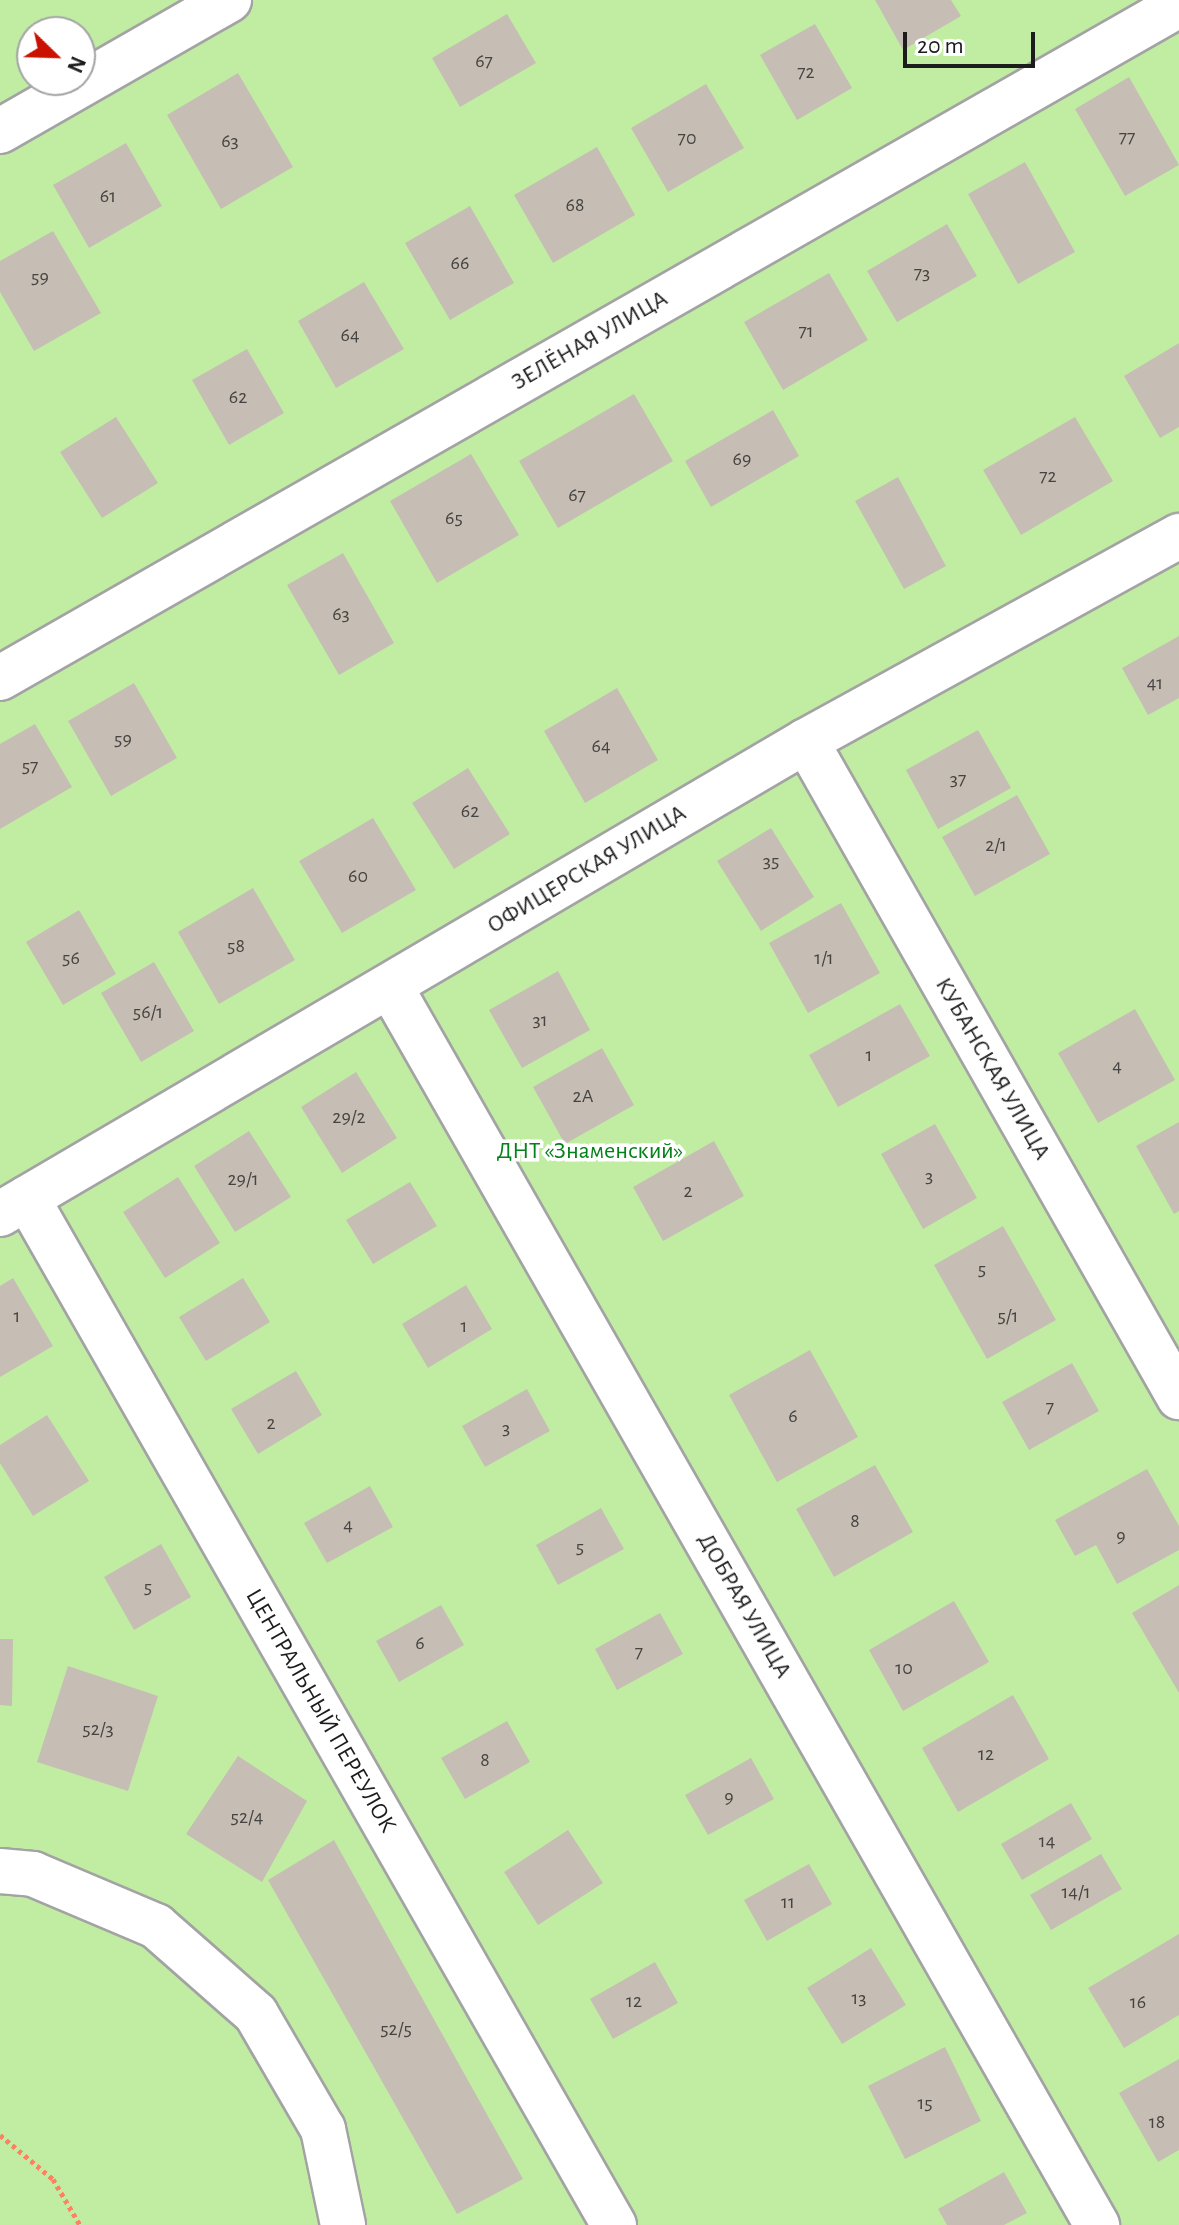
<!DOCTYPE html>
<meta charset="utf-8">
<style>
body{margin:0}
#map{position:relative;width:1179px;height:2225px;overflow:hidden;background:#efebe1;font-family:"Alegreya Sans",sans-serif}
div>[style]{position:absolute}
.grass>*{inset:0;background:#c1eda3}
.building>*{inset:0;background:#c6beb4}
.path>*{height:5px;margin-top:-2.5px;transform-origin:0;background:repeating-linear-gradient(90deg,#ff8062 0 4px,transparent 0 8px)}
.roads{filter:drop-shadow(2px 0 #a3a3a3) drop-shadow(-2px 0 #a3a3a3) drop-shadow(0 2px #a3a3a3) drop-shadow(0 -2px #a3a3a3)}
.street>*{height:44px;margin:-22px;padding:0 22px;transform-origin:22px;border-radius:22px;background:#fff}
span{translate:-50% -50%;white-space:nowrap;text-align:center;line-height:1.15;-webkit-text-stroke:7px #fff;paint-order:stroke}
.number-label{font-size:20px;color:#464442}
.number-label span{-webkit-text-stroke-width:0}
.street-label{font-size:24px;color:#1c1c1c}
.park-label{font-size:24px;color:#04811a}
.north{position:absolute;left:16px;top:16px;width:80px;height:80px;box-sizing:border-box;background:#fff;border:2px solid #a4a4a4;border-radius:50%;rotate:113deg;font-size:22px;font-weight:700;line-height:32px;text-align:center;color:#1c1c1c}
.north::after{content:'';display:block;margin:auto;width:28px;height:36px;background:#c91200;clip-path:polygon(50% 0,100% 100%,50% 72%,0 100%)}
.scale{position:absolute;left:903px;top:32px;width:132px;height:36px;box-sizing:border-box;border:4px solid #1c1c1c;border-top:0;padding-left:10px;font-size:24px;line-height:28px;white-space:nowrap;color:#1c1c1c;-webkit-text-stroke:6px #fff;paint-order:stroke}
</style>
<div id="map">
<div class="grass">
<i style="clip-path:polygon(evenodd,0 0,1179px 0,1179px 2225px,0 2225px,0 0,32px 32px,80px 32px,80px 80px,32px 80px,32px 32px)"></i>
</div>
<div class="building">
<i style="clip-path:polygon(875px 0,951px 0,961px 16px,903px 50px)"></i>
<i style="clip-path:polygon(507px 14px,536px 63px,460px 107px,432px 58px)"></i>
<i style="clip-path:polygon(815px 24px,852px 88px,797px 120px,760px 55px)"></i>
<i style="clip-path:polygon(238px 73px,293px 167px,221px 209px,167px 115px)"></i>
<i style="clip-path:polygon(1129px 77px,1179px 165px,1125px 196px,1075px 109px)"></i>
<i style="clip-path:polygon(706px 84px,744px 148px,668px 192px,631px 128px)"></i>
<i style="clip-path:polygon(126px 143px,162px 206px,89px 248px,53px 185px)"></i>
<i style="clip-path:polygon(597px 147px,635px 215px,553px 263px,514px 195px)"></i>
<i style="clip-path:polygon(1025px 162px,1075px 252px,1018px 284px,968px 194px)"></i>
<i style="clip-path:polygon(470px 206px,514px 283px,450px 320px,405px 243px)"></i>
<i style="clip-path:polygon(947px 224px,977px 276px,897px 322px,867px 271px)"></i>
<i style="clip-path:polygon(53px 231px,101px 313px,34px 351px,0 292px,0 261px)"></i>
<i style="clip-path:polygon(829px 273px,868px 340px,783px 390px,744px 322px)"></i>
<i style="clip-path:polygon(364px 282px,404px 349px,336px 388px,298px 321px)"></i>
<i style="clip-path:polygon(1179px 343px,1179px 427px,1160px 438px,1124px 376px)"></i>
<i style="clip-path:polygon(247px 349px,284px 413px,229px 445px,192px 380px)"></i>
<i style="clip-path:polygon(634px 394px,673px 461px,558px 528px,519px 461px)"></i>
<i style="clip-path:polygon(773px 410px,799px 456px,711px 507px,685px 461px)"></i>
<i style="clip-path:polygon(116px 417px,158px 483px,102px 518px,60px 452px)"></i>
<i style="clip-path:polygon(1075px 417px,1113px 481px,1021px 535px,983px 470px)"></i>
<i style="clip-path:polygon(471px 454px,519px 535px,437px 583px,390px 501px)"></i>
<i style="clip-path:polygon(898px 477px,946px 566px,904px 589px,855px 501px)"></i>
<i style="clip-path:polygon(343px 553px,394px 643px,339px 675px,287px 585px)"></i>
<i style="clip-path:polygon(1179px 636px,1179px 698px,1148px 715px,1122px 668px)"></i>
<i style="clip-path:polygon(134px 683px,177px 758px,111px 796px,68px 721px)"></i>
<i style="clip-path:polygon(617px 688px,658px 760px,585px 803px,544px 731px)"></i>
<i style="clip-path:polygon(35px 724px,72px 787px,0 829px,0 744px)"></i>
<i style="clip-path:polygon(978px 730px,1011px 788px,938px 829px,906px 770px)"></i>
<i style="clip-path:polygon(468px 768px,510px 834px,454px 869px,412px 803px)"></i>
<i style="clip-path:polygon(1017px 795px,1050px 854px,975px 896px,942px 837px)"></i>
<i style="clip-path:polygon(373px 818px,416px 890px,342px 933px,299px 861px)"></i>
<i style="clip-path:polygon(771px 828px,814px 897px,761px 931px,717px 861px)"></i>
<i style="clip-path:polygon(253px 888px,295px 960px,219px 1004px,178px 932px)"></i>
<i style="clip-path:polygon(841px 903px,880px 973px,808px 1013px,769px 943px)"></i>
<i style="clip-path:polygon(79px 910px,116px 974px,63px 1005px,26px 942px)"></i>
<i style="clip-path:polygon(154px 962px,194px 1031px,141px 1062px,101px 993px)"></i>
<i style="clip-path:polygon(558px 971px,590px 1030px,522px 1068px,489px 1010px)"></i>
<i style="clip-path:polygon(900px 1004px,930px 1056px,838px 1107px,809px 1055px)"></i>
<i style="clip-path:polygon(1135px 1009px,1175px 1080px,1098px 1123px,1058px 1053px)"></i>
<i style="clip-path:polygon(602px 1048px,634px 1105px,565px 1144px,533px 1087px)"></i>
<i style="clip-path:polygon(356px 1072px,397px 1138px,342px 1173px,301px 1107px)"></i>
<i style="clip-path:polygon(1179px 1122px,1179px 1211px,1174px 1214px,1136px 1146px)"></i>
<i style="clip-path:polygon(935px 1124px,977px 1198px,923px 1229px,881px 1154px)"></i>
<i style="clip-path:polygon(249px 1131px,291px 1197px,235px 1232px,194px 1166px)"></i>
<i style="clip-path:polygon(714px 1141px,744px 1196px,663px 1241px,633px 1187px)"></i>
<i style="clip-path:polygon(178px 1177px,220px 1243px,165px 1278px,123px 1212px)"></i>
<i style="clip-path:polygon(410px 1182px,437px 1226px,373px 1264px,346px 1220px)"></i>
<i style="clip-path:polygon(1003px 1226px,1056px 1320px,987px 1359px,934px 1265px)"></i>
<i style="clip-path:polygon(13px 1278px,53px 1346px,0 1377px,0 1286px)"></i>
<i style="clip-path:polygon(243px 1278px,270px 1322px,206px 1361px,179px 1317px)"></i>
<i style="clip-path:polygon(466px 1285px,492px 1329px,428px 1368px,402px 1324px)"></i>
<i style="clip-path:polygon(810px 1350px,858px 1437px,777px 1482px,729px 1395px)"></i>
<i style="clip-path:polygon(1072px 1363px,1099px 1411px,1029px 1450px,1002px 1402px)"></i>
<i style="clip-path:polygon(296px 1371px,322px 1415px,258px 1454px,231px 1409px)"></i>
<i style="clip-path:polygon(527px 1389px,550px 1431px,485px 1467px,462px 1426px)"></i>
<i style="clip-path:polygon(47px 1415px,89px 1481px,33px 1516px,0 1463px,0 1445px)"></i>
<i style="clip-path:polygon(875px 1465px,913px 1532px,834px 1577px,796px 1509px)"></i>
<i style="clip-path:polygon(1147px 1469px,1179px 1526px,1179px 1550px,1117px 1584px,1096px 1545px,1075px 1556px,1055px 1520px)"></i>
<i style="clip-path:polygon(370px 1486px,393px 1527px,327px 1563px,304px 1523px)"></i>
<i style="clip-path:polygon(601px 1508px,624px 1549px,558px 1585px,536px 1545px)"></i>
<i style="clip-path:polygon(161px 1544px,191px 1597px,134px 1630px,104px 1577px)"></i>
<i style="clip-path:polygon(1179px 1585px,1179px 1693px,1132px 1613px)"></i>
<i style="clip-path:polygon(954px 1601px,989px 1662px,903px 1711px,869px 1650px)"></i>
<i style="clip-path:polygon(441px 1605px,464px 1645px,399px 1682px,376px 1641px)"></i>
<i style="clip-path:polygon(660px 1613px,683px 1654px,617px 1690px,595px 1649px)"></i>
<i style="clip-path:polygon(0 1639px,13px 1639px,12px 1706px,0 1705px)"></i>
<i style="clip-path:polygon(68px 1666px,158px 1696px,128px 1791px,37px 1762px)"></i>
<i style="clip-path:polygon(1013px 1695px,1049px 1759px,958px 1812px,922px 1748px)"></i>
<i style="clip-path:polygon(507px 1721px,530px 1762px,465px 1799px,441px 1758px)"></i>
<i style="clip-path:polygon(238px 1756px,307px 1801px,262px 1882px,186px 1834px)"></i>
<i style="clip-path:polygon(751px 1758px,774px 1799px,708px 1835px,685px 1795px)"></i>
<i style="clip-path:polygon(1071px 1803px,1092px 1839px,1022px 1880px,1001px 1844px)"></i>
<i style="clip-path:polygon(568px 1830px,603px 1883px,538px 1925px,504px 1872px)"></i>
<i style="clip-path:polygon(334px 1840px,523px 2179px,457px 2214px,268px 1880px)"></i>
<i style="clip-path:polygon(1101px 1854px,1122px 1889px,1051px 1930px,1030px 1895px)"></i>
<i style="clip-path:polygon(809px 1864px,832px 1904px,767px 1941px,744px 1900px)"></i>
<i style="clip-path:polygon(1179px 1934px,1179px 2015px,1124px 2048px,1088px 1988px)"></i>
<i style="clip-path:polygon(871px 1948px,906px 2005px,842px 2044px,807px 1988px)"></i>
<i style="clip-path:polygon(655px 1962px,678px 2003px,613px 2039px,590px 1999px)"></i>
<i style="clip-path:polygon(945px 2047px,981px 2121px,905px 2159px,868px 2086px)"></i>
<i style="clip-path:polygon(1179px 2059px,1179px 2150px,1158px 2162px,1119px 2093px)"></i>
<i style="clip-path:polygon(1004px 2172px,1027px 2213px,1004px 2225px,947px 2225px,938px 2209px)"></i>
</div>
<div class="path">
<i style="left:0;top:2135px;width:69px;rotate:39.7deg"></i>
<i style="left:53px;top:2179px;width:53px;rotate:59.6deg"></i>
</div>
<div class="roads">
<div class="street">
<i style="left:0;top:131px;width:264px;rotate:-29.8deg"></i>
<i style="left:0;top:678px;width:1358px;rotate:-29.72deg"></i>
<i style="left:806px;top:741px;width:755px;rotate:60.38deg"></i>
<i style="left:390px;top:986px;width:1427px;rotate:60.29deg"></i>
<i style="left:27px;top:1198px;width:1183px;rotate:60.25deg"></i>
<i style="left:0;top:1214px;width:935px;rotate:-30.41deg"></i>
<i style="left:806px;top:741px;width:426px;rotate:-28.8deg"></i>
<i style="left:0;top:1871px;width:33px;rotate:5deg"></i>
<i style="left:33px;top:1874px;width:134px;rotate:22.9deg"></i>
<i style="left:156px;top:1926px;width:133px;rotate:41.3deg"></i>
<i style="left:256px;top:2014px;width:133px;rotate:59.8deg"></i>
<i style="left:323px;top:2129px;width:98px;rotate:78.2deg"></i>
</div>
</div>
<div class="number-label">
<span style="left:484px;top:61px">67</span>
<span style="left:806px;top:72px">72</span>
<span style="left:1127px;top:137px">77</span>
<span style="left:687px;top:138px">70</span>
<span style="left:230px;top:141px">63</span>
<span style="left:108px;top:196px">61</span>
<span style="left:575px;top:205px">68</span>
<span style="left:460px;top:263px">66</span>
<span style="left:922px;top:273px">73</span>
<span style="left:40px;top:277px">59</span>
<span style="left:806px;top:331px">71</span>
<span style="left:350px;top:335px">64</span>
<span style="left:238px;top:397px">62</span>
<span style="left:742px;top:459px">69</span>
<span style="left:1048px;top:476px">72</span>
<span style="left:577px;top:495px">67</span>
<span style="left:454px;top:518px">65</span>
<span style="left:341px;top:614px">63</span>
<span style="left:1155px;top:683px">41</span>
<span style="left:123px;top:739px">59</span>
<span style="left:601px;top:746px">64</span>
<span style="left:30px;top:766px">57</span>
<span style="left:958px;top:779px">37</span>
<span style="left:470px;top:811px">62</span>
<span style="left:996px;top:845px">2/1</span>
<span style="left:771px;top:861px">35</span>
<span style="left:358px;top:876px">60</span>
<span style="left:236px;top:946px">58</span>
<span style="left:71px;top:958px">56</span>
<span style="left:824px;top:958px">1/1</span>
<span style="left:148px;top:1012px">56/1</span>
<span style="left:540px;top:1020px">31</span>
<span style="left:869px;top:1055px">1</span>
<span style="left:1117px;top:1066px">4</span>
<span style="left:583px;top:1096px">2А</span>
<span style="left:349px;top:1117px">29/2</span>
<span style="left:929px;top:1176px">3</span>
<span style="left:243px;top:1179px">29/1</span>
<span style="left:688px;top:1191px">2</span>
<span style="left:982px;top:1269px">5</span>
<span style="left:17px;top:1316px">1</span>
<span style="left:1008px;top:1316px">5/1</span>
<span style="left:464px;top:1326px">1</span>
<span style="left:1050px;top:1407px">7</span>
<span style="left:793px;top:1416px">6</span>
<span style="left:271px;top:1423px">2</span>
<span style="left:506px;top:1428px">3</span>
<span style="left:855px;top:1521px">8</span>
<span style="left:348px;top:1525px">4</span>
<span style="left:1121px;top:1536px">9</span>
<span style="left:580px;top:1547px">5</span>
<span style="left:148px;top:1587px">5</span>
<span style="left:420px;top:1643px">6</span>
<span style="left:639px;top:1652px">7</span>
<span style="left:904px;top:1668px">10</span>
<span style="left:98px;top:1729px">52/3</span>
<span style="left:986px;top:1754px">12</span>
<span style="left:485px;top:1760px">8</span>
<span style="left:729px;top:1797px">9</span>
<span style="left:247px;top:1817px">52/4</span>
<span style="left:1047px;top:1841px">14</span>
<span style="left:1076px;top:1892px">14/1</span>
<span style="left:788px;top:1902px">11</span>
<span style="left:859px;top:1998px">13</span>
<span style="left:634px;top:2001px">12</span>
<span style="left:1138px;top:2002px">16</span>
<span style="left:396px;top:2029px">52/5</span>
<span style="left:925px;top:2103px">15</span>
<span style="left:1157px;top:2122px">18</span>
</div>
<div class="street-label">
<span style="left:590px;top:341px;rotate:-30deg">ЗЕЛЁНАЯ УЛИЦА</span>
<span style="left:587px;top:870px;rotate:-31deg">ОФИЦЕРСКАЯ УЛИЦА</span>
<span style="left:992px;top:1069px;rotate:60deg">КУБАНСКАЯ УЛИЦА</span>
<span style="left:744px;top:1606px;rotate:60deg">ДОБРАЯ УЛИЦА</span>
<span style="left:320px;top:1711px;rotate:60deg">ЦЕНТРАЛЬНЫЙ ПЕРЕУЛОК</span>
</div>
<div class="park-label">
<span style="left:590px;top:1152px">ДНТ «Знаменский»</span>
</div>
<div class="north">N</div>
<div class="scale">20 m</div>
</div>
